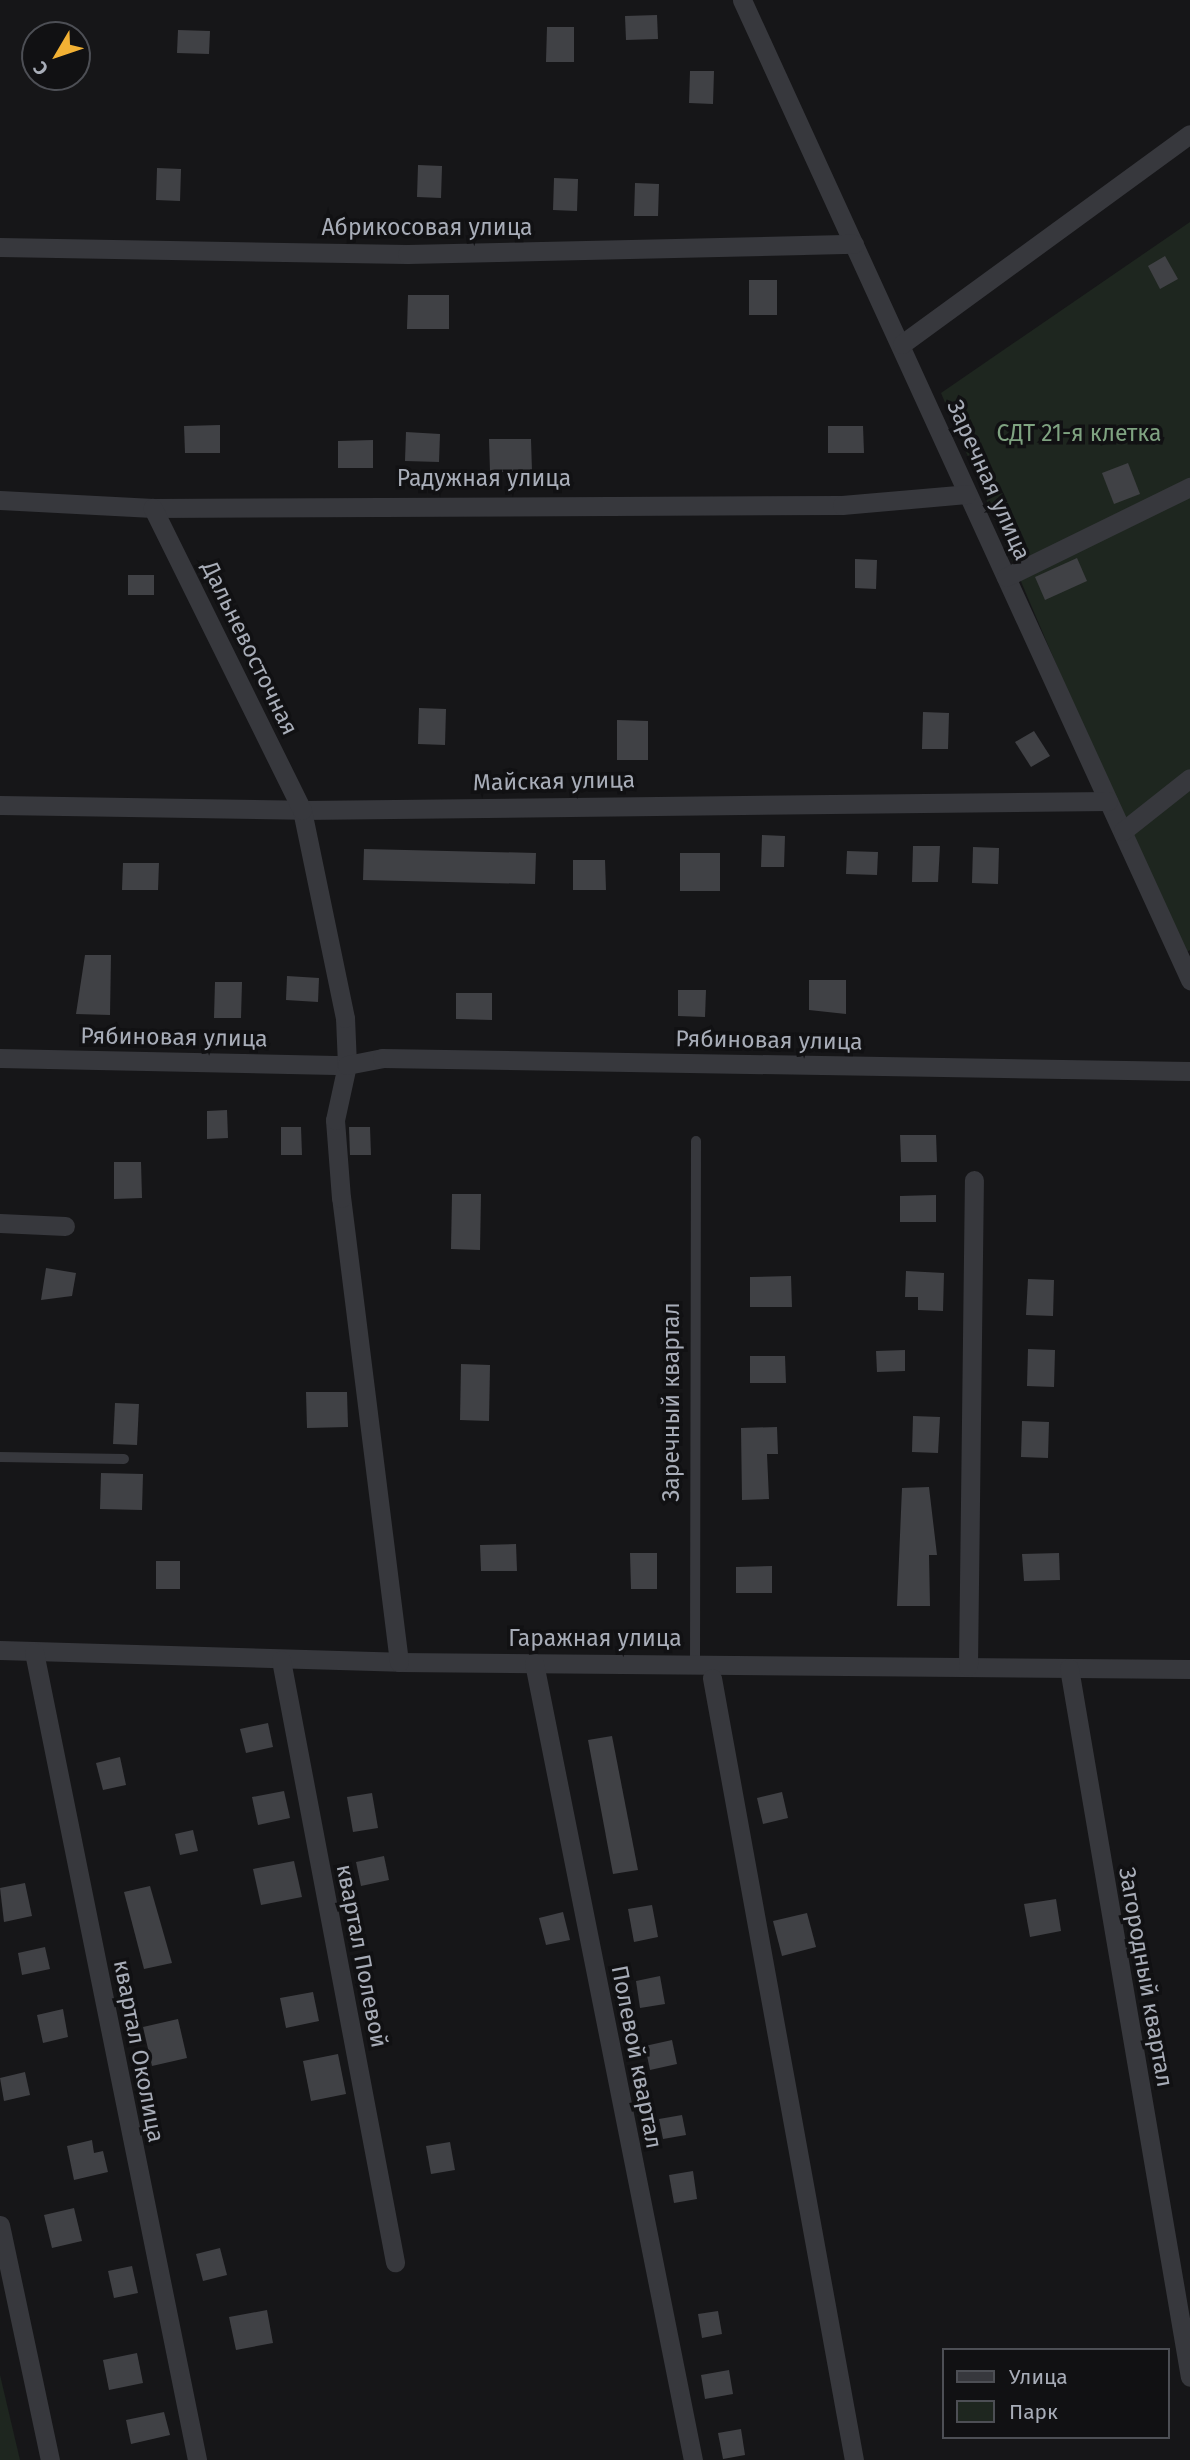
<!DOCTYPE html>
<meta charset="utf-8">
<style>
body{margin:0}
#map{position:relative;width:1190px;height:2460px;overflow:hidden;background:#161618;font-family:"Fira Sans",sans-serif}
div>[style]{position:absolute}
.green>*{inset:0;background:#1e261f}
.building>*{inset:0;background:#404145}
.lane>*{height:10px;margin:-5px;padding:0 5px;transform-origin:5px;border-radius:5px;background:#37383d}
.street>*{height:19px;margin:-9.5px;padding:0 9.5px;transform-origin:9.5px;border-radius:9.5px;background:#37383d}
span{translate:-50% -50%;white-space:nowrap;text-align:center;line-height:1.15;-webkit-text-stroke:7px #111113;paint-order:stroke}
.street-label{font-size:23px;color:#a8adb8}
.park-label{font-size:23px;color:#7fa381}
.legend{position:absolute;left:942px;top:2348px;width:228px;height:91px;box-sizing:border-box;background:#111113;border:2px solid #4d4f55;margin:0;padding:9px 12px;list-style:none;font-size:21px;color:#a8adb8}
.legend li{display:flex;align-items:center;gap:14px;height:35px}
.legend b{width:35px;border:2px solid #4d4f55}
.north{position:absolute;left:21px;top:21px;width:70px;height:70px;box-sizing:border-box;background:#111113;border:2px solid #4d4f55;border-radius:50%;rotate:231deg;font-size:19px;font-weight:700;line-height:28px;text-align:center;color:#a8adb8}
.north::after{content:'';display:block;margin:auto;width:24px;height:32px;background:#f2b134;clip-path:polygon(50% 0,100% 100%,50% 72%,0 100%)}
</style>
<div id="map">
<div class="green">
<i style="clip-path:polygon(1190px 222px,1190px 950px,1180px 956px,941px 393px)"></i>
<i style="clip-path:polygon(0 2375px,20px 2460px,0 2460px)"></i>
</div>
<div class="building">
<i style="clip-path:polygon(657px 15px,658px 39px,626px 40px,625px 16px)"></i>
<i style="clip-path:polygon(547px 27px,574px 27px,574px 62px,546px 62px)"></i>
<i style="clip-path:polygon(178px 30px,210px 31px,209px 54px,177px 53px)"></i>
<i style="clip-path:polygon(690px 71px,714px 71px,713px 104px,689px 103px)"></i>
<i style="clip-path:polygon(418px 165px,442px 166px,441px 198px,417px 197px)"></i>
<i style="clip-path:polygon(157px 168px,181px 169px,180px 201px,156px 200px)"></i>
<i style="clip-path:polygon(554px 178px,578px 179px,577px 211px,553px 210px)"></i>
<i style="clip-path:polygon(635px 183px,659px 184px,658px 216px,634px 216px)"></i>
<i style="clip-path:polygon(1165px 256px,1178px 279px,1160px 289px,1148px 266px)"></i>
<i style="clip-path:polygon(749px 280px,777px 280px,777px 315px,749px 315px)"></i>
<i style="clip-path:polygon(408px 295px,449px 295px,449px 329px,407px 329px)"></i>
<i style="clip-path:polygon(220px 425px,220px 453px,185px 453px,184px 426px)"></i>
<i style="clip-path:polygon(828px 426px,863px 426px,864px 453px,828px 453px)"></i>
<i style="clip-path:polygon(406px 432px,440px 434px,439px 462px,405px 461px)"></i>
<i style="clip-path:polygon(489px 439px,531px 439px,532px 472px,490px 472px)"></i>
<i style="clip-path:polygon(373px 440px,373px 468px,338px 468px,338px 441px)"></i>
<i style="clip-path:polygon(1128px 463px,1140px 494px,1114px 504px,1102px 473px)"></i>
<i style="clip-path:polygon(1077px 558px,1087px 581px,1045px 600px,1035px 577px)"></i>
<i style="clip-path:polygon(855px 559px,877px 560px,876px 589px,855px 588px)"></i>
<i style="clip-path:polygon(128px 575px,154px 575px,154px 595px,128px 595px)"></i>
<i style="clip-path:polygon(419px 708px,446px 709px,445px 745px,418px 744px)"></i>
<i style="clip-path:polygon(923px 712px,949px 713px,948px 749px,922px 749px)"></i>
<i style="clip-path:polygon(617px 720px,648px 721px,648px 760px,617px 760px)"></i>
<i style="clip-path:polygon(1034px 731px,1050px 756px,1031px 767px,1015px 742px)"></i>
<i style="clip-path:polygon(762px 835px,785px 836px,784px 867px,761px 867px)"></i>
<i style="clip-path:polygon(913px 846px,940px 846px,938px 882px,912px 882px)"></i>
<i style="clip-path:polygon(973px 847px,999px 848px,998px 884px,972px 883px)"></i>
<i style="clip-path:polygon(364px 849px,536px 853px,535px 884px,363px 880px)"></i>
<i style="clip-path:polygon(847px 851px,878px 852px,877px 875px,846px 874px)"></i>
<i style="clip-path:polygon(680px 853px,720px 853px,720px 891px,680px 891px)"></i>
<i style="clip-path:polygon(573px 860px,605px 860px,606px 890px,573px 890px)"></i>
<i style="clip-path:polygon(123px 863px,159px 863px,158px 890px,122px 890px)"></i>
<i style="clip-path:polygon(85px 955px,111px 955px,110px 1015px,76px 1014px)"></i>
<i style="clip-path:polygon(287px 976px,319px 978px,318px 1002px,286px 1000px)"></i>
<i style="clip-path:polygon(809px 980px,846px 980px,846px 1014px,809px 1010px)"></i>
<i style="clip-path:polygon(215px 982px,242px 982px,241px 1018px,214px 1018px)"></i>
<i style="clip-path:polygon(678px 990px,706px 990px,705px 1017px,678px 1016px)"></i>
<i style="clip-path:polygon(456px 993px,492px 993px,492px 1020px,456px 1019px)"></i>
<i style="clip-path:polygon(227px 1110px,228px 1138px,207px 1139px,207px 1111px)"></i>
<i style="clip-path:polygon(281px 1127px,301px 1127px,302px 1155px,281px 1155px)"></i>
<i style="clip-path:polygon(349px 1127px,370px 1127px,371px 1155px,350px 1155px)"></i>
<i style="clip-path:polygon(900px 1135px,936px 1135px,937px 1162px,901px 1162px)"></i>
<i style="clip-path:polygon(114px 1162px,141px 1162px,142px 1198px,114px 1199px)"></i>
<i style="clip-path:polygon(452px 1194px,481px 1194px,480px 1250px,451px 1249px)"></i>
<i style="clip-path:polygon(936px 1195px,936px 1222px,900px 1222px,900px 1196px)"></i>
<i style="clip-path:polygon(46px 1268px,76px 1273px,72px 1296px,41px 1300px)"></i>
<i style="clip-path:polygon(906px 1271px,944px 1273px,943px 1311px,918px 1310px,918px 1297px,905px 1297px)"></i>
<i style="clip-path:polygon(791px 1276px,792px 1307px,750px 1307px,750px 1277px)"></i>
<i style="clip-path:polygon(1028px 1279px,1054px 1280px,1053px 1316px,1026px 1315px)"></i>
<i style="clip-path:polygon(1028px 1349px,1055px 1350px,1054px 1387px,1027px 1386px)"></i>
<i style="clip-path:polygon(905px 1350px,905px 1371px,877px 1372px,876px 1351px)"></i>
<i style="clip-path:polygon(750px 1356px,785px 1356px,786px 1383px,750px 1383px)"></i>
<i style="clip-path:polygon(461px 1364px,490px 1365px,489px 1421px,460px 1420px)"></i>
<i style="clip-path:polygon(306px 1392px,347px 1392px,348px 1427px,307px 1428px)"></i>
<i style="clip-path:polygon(115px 1403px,139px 1404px,137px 1445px,113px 1444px)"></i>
<i style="clip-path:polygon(913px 1416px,940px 1417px,938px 1453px,912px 1452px)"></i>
<i style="clip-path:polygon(1022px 1421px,1049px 1422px,1048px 1458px,1021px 1457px)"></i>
<i style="clip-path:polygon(777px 1427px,778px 1454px,767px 1454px,769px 1499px,742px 1500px,741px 1428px)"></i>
<i style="clip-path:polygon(101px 1473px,143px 1474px,142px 1510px,100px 1509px)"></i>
<i style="clip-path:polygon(929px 1487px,937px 1555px,929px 1555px,930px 1606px,897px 1606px,902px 1488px)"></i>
<i style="clip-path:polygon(516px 1544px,517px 1571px,481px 1571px,480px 1545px)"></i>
<i style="clip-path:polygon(630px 1553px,657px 1553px,657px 1589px,631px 1589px)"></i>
<i style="clip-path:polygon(1059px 1553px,1060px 1580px,1024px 1581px,1022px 1554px)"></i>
<i style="clip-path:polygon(156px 1561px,180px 1561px,180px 1589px,156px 1589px)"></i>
<i style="clip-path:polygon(772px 1566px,772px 1593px,736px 1593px,736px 1567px)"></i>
<i style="clip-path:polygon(268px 1723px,273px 1747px,246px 1753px,240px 1729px)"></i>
<i style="clip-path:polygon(612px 1736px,638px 1870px,613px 1874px,588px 1740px)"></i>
<i style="clip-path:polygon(120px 1757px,126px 1785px,103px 1790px,96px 1763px)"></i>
<i style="clip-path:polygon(284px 1791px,290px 1818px,258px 1825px,252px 1797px)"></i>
<i style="clip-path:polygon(782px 1792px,788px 1818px,763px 1824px,757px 1798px)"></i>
<i style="clip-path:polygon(372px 1793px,378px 1828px,353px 1832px,347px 1797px)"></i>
<i style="clip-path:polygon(193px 1830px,198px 1851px,180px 1855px,175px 1834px)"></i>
<i style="clip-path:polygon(384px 1856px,389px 1880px,361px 1886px,356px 1862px)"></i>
<i style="clip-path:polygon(294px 1861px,302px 1897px,261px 1905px,253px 1869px)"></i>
<i style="clip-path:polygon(25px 1883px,32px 1916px,4px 1922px,0 1888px)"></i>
<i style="clip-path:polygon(150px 1886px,172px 1963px,144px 1969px,124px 1892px)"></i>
<i style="clip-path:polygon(1056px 1899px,1061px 1931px,1030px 1937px,1024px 1904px)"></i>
<i style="clip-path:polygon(652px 1905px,658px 1937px,634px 1942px,628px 1909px)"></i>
<i style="clip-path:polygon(563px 1912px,570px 1940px,546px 1945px,539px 1918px)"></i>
<i style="clip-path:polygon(807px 1913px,816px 1947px,782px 1956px,773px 1921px)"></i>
<i style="clip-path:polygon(45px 1947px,50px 1969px,22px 1975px,18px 1953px)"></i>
<i style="clip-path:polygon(660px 1976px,665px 2004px,640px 2008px,636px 1981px)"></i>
<i style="clip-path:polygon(313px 1992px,319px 2021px,286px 2028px,280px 1998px)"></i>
<i style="clip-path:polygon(63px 2009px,68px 2037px,43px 2043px,37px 2015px)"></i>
<i style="clip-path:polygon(178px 2019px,187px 2058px,152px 2066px,143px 2027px)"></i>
<i style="clip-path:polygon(672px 2040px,677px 2064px,650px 2070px,645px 2046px)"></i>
<i style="clip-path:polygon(338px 2054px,346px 2094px,311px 2101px,303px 2061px)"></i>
<i style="clip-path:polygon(25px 2072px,30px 2095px,4px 2101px,0 2078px)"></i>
<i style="clip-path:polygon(682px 2115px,686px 2135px,663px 2139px,659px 2119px)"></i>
<i style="clip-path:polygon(92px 2140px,94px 2153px,103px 2151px,108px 2172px,74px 2180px,67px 2146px)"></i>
<i style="clip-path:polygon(450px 2142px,455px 2170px,431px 2174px,426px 2146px)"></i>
<i style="clip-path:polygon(693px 2171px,697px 2199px,674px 2203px,669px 2175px)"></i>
<i style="clip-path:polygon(74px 2208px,82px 2241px,52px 2248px,44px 2215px)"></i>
<i style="clip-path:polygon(220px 2248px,227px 2275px,203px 2281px,196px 2254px)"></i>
<i style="clip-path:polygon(132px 2266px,138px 2293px,114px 2298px,108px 2271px)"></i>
<i style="clip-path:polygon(267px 2310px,273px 2343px,236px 2350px,229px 2317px)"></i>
<i style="clip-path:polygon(718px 2311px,722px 2334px,702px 2338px,698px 2314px)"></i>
<i style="clip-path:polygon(137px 2353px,143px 2383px,109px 2390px,103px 2360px)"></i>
<i style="clip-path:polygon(729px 2370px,733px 2394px,705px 2399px,701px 2375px)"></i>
<i style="clip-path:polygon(164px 2412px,170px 2435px,131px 2444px,126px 2420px)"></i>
<i style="clip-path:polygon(741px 2429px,745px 2455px,723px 2459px,718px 2433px)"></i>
</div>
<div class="lane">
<i style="left:0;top:1457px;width:124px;rotate:0.9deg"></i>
<i style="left:695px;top:1662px;width:521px;rotate:-89.89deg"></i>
</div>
<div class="street">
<i style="left:742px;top:0;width:1078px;rotate:65.43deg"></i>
<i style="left:0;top:247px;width:407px;rotate:1deg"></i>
<i style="left:407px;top:254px;width:447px;rotate:-1.3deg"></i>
<i style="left:902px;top:344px;width:356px;rotate:-36.1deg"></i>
<i style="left:0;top:500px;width:153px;rotate:3deg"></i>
<i style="left:153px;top:508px;width:689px;rotate:-0.25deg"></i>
<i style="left:842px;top:505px;width:125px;rotate:-5deg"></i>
<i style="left:1006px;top:577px;width:205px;rotate:-26.1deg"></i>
<i style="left:0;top:805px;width:302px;rotate:0.9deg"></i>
<i style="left:302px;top:810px;width:806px;rotate:-0.64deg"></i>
<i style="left:1123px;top:831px;width:85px;rotate:-38.3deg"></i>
<i style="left:0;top:1058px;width:347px;rotate:1.2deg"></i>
<i style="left:347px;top:1065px;width:47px;rotate:-92.4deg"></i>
<i style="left:345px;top:1018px;width:212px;rotate:-101.7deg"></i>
<i style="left:302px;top:810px;width:337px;rotate:-116.3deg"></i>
<i style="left:0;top:1223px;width:65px;rotate:2.6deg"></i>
<i style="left:0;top:1650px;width:399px;rotate:1.7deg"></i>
<i style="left:399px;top:1662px;width:791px;rotate:0.51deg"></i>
<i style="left:34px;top:1652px;width:824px;rotate:78.59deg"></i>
<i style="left:281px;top:1660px;width:613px;rotate:79.28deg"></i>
<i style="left:399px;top:1662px;width:468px;rotate:-97.1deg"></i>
<i style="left:341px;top:1198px;width:78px;rotate:-94.4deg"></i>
<i style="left:335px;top:1120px;width:56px;rotate:-77.7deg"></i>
<i style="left:347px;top:1065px;width:36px;rotate:-11deg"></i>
<i style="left:382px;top:1058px;width:808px;rotate:0.92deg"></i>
<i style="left:534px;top:1663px;width:813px;rotate:78.72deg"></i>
<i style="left:968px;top:1666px;width:486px;rotate:-89.3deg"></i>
<i style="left:1069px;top:1668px;width:719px;rotate:80.32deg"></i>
<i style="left:712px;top:1678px;width:795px;rotate:79.71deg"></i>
<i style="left:0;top:2225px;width:240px;rotate:78deg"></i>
</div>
<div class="street-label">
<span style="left:427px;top:227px">Абрикосовая улица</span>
<span style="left:484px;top:478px">Радужная улица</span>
<span style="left:989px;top:480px;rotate:66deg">Заречная улица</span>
<span style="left:250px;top:648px;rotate:64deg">Дальневосточная</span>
<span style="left:554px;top:781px;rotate:-1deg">Майская улица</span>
<span style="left:174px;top:1037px;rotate:1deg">Рябиновая улица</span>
<span style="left:769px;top:1040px;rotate:1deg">Рябиновая улица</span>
<span style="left:671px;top:1402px;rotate:-90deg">Заречный квартал</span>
<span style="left:595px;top:1638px">Гаражная улица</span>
<span style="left:362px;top:1956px;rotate:79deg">квартал Полевой</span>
<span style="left:1146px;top:1977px;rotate:80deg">Загородный квартал</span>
<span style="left:139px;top:2051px;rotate:79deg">квартал Околица</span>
<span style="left:637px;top:2057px;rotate:79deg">Полевой квартал</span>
</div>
<div class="park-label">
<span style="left:1079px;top:433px">СДТ 21-я клетка</span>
</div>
<ul class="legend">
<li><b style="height:9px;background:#37383d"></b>Улица</li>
<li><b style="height:19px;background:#1e261f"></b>Парк</li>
</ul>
<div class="north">С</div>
</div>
